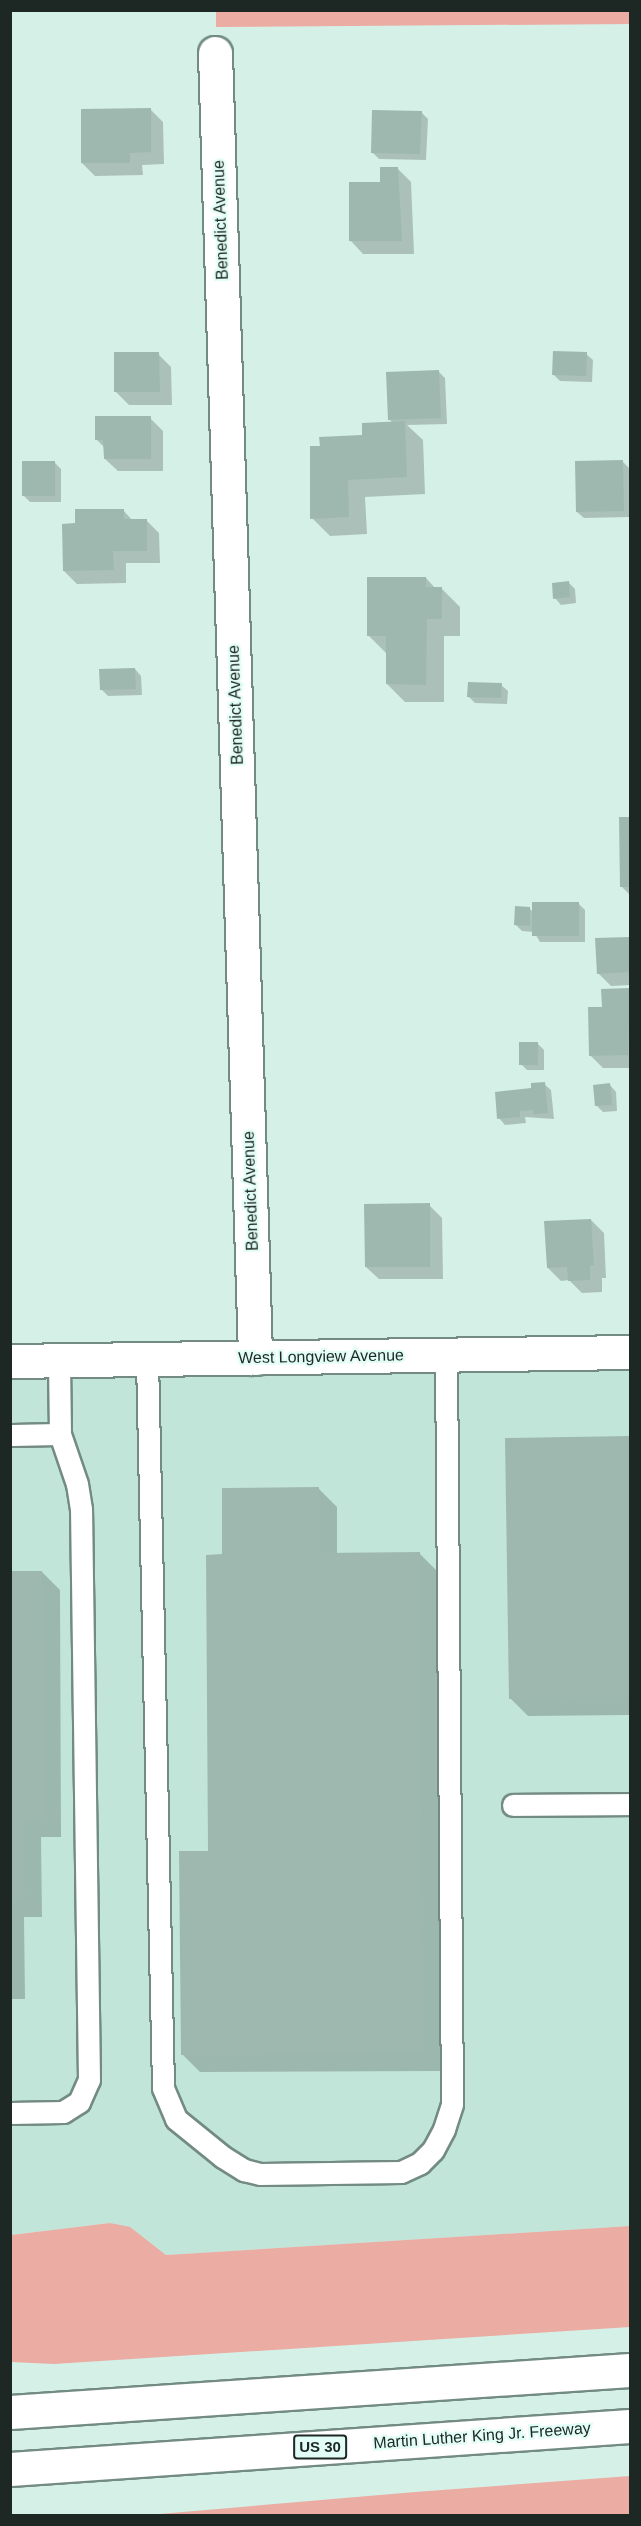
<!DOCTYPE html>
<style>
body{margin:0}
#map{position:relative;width:641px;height:2526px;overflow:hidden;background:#d5f0e7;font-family:Helvetica,sans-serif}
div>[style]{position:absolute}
.built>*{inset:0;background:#c2e5da}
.green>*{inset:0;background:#ebaca3}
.shadow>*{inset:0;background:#0003}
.building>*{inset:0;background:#9eb8b0}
.roads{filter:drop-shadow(2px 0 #738b84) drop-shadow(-2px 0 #738b84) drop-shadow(0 2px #738b84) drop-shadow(0 -2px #738b84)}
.service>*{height:21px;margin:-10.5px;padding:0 10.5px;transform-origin:10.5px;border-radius:10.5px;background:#fff}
.minor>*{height:33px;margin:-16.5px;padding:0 16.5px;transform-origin:16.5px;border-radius:16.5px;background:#fff}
.tertiary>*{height:33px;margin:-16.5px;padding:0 16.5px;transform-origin:16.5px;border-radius:16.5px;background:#fff}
.motorway>*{height:33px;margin:-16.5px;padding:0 16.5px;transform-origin:16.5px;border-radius:16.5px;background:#fff}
span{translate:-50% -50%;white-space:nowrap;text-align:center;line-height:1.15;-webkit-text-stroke:4.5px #e2fdf5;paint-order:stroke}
.shield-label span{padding:2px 4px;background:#e2fdf5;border:2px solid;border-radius:4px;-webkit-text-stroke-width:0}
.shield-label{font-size:15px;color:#1d2724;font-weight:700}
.street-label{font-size:16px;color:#1d2724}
.frame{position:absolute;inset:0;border:12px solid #1d2724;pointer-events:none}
</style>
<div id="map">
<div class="built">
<i style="clip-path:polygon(630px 1368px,630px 2226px,166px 2255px,130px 2228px,110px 2223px,11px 2235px,10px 1379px)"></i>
</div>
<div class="green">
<i style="clip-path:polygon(630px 10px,630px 24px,216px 27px,216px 11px)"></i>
<i style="clip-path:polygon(110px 2223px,130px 2227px,166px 2255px,630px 2226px,630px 2327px,54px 2364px,11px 2362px,11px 2235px)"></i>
<i style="clip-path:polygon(630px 2476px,630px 2515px,148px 2515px,415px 2492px)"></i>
</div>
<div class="shadow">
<i style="clip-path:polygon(150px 109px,163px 122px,164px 164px,142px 165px,143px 175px,95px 176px,82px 163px)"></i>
<i style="clip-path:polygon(421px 112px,428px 119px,426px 160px,379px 159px,373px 153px)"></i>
<i style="clip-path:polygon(398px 169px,411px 182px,414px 254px,363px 254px,351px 241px)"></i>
<i style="clip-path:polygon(158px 354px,171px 367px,172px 405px,129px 405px,116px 392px)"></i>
<i style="clip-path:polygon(586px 354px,593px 360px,592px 382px,560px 381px,553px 374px)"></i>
<i style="clip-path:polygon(439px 372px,445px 378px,447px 424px,407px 425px,423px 440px,425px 494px,365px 497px,367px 534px,330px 536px,312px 518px,321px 447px,364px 436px,393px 423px,389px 419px)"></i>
<i style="clip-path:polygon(150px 418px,163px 431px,163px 471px,118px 471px,105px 459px,105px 448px,96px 439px)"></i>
<i style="clip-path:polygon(54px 462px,61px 469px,61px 502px,30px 502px,23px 495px)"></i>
<i style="clip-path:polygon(623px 462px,629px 468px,630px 517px,584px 518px,577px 512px)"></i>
<i style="clip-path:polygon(123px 510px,133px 521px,146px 520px,159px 533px,160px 563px,126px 563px,126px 583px,77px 584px,64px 571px,77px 524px)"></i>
<i style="clip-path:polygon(426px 578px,436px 589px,442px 589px,460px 607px,460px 636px,444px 636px,444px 702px,405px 702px,387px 684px,386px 653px,368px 635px)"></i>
<i style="clip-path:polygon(568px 582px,575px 589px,576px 603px,561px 605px,555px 598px)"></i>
<i style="clip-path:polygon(135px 669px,141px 676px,142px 695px,108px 696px,101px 689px)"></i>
<i style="clip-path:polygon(501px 685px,508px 691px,507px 704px,475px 703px,469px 697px)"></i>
<i style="clip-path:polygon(621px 819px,630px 819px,630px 895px,621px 886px)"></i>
<i style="clip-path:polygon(578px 903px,585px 910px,585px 942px,540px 942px,534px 932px,522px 931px,516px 925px,529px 908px,533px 912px)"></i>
<i style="clip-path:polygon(630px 938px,630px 985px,611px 986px,598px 973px,597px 940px)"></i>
<i style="clip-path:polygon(603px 990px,630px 990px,630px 1068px,603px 1068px,590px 1055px,603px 1008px)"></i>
<i style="clip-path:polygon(537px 1043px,544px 1050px,544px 1070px,527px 1070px,521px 1064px)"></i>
<i style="clip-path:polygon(544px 1084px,551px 1090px,554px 1119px,525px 1117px,526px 1123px,505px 1125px,499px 1118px,533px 1090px)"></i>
<i style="clip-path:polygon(610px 1085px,616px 1092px,617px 1111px,603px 1112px,597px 1106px)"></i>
<i style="clip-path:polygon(429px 1205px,442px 1218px,443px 1279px,379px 1279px,366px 1267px)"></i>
<i style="clip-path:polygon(591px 1220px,604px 1233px,606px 1278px,602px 1278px,602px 1292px,582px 1293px,569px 1280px,561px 1281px,548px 1268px)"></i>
<i style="clip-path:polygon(630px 1438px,630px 1715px,528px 1716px,510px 1698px,507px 1439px)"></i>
<i style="clip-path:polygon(319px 1489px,337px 1507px,337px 1554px,420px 1554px,438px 1572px,441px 2071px,200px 2072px,182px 2054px,210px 1853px,224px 1556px)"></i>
<i style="clip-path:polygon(10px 1572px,42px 1572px,60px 1590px,61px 1837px,41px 1837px,42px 1917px,24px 1917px,25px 1999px,10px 1999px)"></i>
</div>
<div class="building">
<i style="clip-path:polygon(151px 108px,151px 152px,130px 153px,130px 163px,81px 163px,81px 109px)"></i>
<i style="clip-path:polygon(372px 110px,422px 111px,420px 154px,371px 153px)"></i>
<i style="clip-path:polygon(380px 167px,398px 167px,402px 241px,349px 241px,349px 182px,380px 182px)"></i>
<i style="clip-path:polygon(553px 351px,587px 352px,586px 376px,552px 375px)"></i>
<i style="clip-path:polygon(114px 352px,159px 352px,160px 392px,114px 392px)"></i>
<i style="clip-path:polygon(439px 370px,441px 418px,388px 420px,386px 372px)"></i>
<i style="clip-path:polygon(95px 416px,151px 416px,151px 459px,104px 459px,103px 440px,95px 440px)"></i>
<i style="clip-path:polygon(405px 421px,407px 477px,348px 480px,349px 517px,310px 519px,310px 446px,320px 446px,319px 437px,362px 435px,362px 423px)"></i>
<i style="clip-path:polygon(623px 460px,624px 511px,576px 512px,575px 461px)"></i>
<i style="clip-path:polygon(22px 461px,55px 461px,55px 496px,22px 496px)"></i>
<i style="clip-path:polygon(75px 509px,124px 509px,124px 519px,147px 519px,147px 551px,113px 551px,114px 570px,63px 571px,62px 524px,75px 523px)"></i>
<i style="clip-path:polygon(367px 577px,426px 577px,426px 587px,442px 587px,442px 619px,427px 619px,426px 685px,386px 684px,386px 636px,367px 636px)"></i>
<i style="clip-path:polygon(569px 581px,570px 597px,553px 599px,552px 583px)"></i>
<i style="clip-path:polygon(135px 668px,136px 689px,100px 690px,99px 669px)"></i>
<i style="clip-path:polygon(468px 682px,502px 683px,501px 698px,467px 697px)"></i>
<i style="clip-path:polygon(619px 817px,630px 817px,630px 887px,620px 887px)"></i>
<i style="clip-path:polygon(532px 902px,579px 902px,579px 936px,532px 936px)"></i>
<i style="clip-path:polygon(515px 906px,530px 907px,530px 926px,514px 925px)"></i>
<i style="clip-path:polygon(630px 937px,630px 972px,597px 974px,595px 938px)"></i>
<i style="clip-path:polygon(630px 988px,628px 1055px,589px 1056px,588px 1007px,602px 1007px,601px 989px)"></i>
<i style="clip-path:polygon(519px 1042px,538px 1042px,538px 1065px,519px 1065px)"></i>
<i style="clip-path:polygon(545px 1082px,548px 1113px,533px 1114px,533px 1110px,520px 1111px,520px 1117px,497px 1119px,495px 1092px,531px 1088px,531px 1083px)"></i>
<i style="clip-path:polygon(610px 1083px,612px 1105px,595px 1106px,593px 1085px)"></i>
<i style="clip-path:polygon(430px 1203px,430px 1267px,365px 1267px,364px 1204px)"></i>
<i style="clip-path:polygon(591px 1219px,594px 1265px,590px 1266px,590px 1280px,568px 1281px,567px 1267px,547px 1268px,544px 1221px)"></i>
<i style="clip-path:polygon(630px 1436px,630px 1697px,509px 1699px,505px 1438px)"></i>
<i style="clip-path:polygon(319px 1487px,320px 1553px,420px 1552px,424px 2053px,181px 2055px,179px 1851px,208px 1851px,206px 1555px,222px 1554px,222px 1488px)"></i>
<i style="clip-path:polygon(10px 1571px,42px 1571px,44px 1819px,24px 1819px,25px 1900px,10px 1900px)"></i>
</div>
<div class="roads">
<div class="service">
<i style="left:147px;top:1359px;width:729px;rotate:88.74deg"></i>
<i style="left:163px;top:2088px;width:34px;rotate:67deg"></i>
<i style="left:176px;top:2119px;width:60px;rotate:39deg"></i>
<i style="left:223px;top:2157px;width:25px;rotate:32deg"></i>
<i style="left:244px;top:2170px;width:16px;rotate:14deg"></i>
<i style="left:260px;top:2174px;width:141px;rotate:-0.8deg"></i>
<i style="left:401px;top:2172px;width:21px;rotate:-25deg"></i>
<i style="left:420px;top:2163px;width:18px;rotate:-45deg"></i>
<i style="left:433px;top:2150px;width:24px;rotate:-62deg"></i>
<i style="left:444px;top:2129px;width:26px;rotate:-72deg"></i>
<i style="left:452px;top:2104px;width:748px;rotate:-90.46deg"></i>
<i style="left:10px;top:1435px;width:50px;rotate:-1.1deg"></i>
<i style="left:513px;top:1805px;width:117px;rotate:-0.5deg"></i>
<i style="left:10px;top:2113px;width:53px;rotate:-1.1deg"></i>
<i style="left:63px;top:2112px;width:19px;rotate:-32deg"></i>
<i style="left:79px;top:2102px;width:24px;rotate:-66deg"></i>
<i style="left:89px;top:2080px;width:571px;rotate:-90.8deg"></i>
<i style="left:81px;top:1509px;width:25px;rotate:-99deg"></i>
<i style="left:77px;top:1484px;width:53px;rotate:-108.8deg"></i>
<i style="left:60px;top:1434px;width:74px;rotate:-90.8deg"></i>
</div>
<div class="minor">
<i style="left:215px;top:53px;width:1306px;rotate:88.24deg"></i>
</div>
<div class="tertiary">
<i style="left:10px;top:1361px;width:620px;rotate:-0.83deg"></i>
</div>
<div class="motorway">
<i style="left:10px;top:2412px;width:621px;rotate:-3.88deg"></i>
<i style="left:10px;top:2469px;width:621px;rotate:-3.97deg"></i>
</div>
</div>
<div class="shield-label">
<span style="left:320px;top:2447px">US 30</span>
</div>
<div class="street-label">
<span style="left:221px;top:220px;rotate:-92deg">Benedict Avenue</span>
<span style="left:236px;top:705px;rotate:-92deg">Benedict Avenue</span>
<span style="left:251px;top:1191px;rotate:-92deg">Benedict Avenue</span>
<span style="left:321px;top:1357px;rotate:-1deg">West Longview Avenue</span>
<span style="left:482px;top:2436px;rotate:-4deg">Martin Luther King Jr. Freeway</span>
</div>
<div class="frame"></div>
</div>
